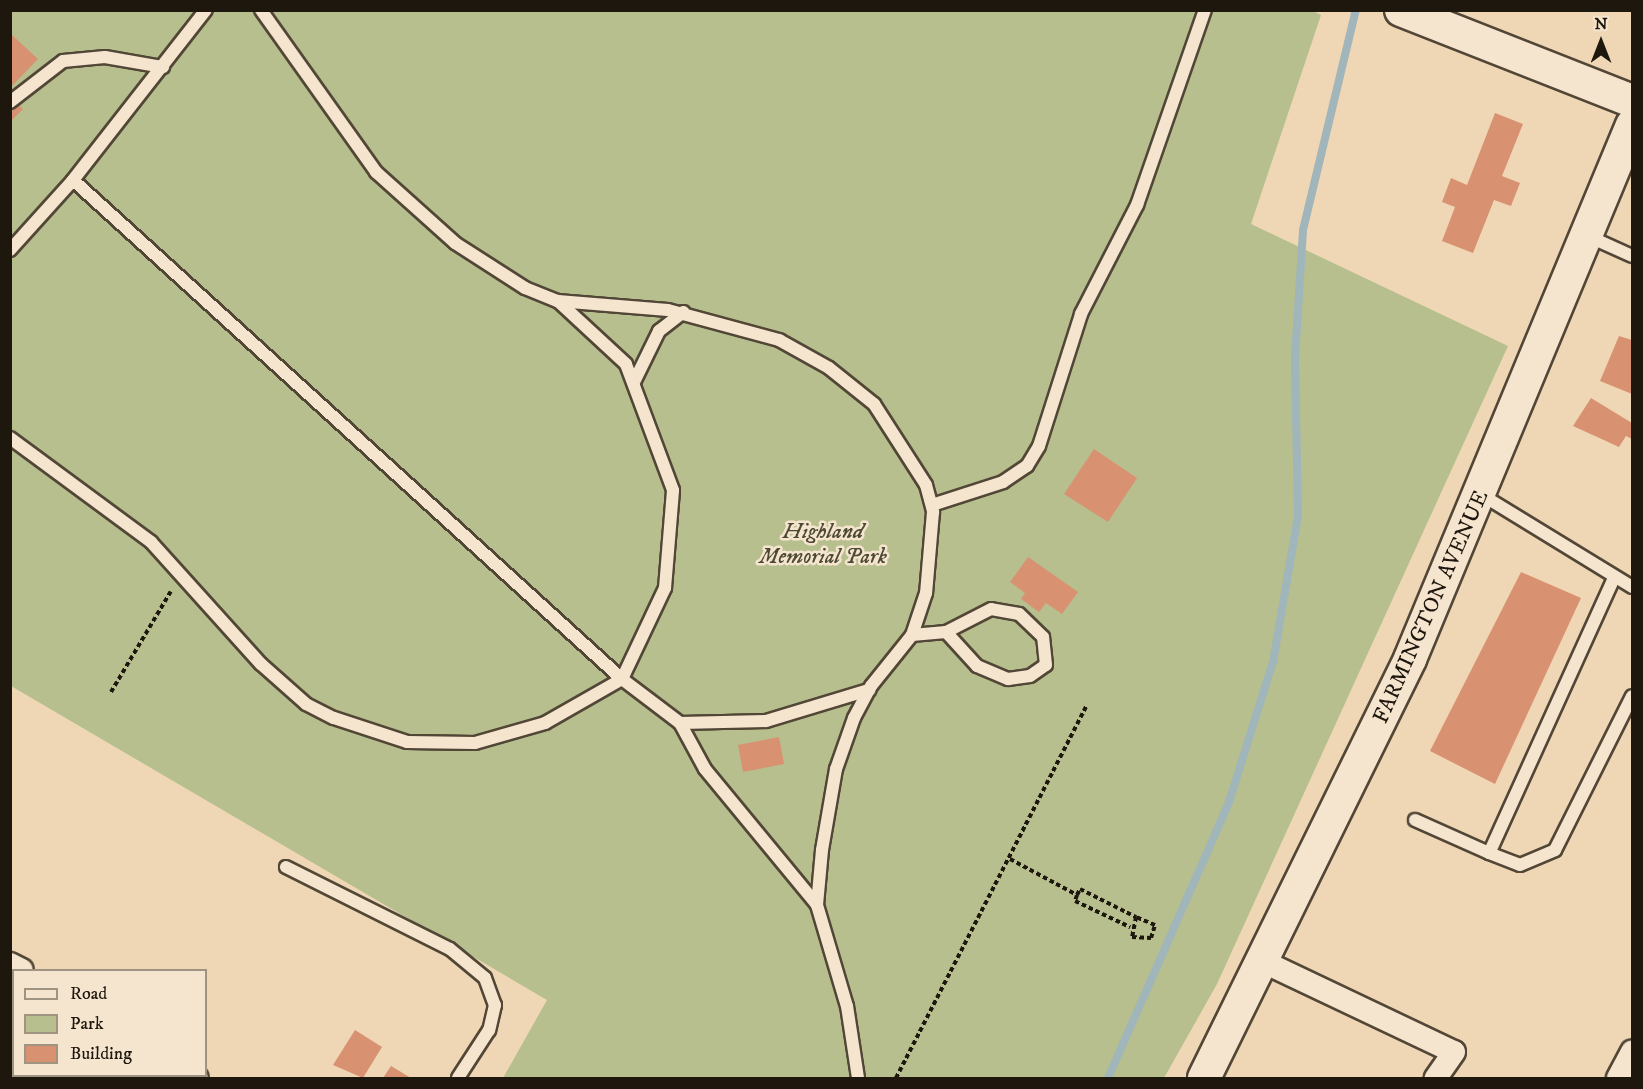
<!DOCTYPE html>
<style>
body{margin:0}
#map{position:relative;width:1643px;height:1089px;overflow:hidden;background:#efd7b5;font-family:"IM FELL DW Pica",serif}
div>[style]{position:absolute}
.green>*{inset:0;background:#b7bf8e}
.stream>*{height:8px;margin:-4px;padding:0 4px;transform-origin:4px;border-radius:4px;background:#a0b6ba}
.building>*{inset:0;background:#d89271}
.path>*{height:4px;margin-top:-2px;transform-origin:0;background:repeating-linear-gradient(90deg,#1e170d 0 4.5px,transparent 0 7.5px)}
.roads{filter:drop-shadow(2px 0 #524737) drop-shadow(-2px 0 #524737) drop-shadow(0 2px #524737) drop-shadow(0 -2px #524737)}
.lane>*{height:12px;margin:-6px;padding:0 6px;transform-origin:6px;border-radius:6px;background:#f5e5cf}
.street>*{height:22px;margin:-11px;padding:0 11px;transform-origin:11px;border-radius:11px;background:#f5e5cf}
.secondary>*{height:32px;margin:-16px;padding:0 16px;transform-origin:16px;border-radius:16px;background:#f5e5cf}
span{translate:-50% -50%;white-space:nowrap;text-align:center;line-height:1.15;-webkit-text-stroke:5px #f5e5cf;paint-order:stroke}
.park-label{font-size:22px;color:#4c4934;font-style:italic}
.street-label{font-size:22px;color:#1e170d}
.frame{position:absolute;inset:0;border:12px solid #1e170d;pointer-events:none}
.legend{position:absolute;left:12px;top:969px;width:195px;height:108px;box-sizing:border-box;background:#f5e5cf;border:2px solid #9f9381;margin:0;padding:8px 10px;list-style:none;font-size:18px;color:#1e170d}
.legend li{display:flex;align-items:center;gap:12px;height:30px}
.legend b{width:30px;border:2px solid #9f9381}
.north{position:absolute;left:1571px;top:12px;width:60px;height:60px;-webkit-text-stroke:4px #f5e5cf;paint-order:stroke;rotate:0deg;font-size:16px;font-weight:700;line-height:24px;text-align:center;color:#1e170d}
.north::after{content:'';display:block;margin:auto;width:21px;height:27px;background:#1e170d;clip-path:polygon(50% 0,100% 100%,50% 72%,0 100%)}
</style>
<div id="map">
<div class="green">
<i style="clip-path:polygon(1311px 10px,1321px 15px,1251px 224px,1508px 346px,1217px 984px,1164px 1078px,503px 1078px,547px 1000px,11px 686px,10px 11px)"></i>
</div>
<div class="stream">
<i style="left:1108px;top:1078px;width:301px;rotate:-66.3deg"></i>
<i style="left:1229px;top:802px;width:147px;rotate:-72.6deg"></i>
<i style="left:1273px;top:662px;width:149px;rotate:-80.3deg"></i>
<i style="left:1298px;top:515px;width:157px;rotate:-91.1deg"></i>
<i style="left:1295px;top:358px;width:128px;rotate:-86.4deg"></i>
<i style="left:1303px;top:230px;width:226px;rotate:-76.5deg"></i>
</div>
<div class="building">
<i style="clip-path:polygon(10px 33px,38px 59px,10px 88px)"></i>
<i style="clip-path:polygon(10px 97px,23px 109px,10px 122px)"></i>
<i style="clip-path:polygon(1495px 113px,1523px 124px,1502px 176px,1520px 183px,1511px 206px,1494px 200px,1473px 253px,1442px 241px,1455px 207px,1442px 202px,1451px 178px,1467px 185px)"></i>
<i style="clip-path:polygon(1619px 336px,1632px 340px,1632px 394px,1600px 381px)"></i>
<i style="clip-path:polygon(1591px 398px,1632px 423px,1632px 439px,1626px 436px,1619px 447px,1573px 426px)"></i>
<i style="clip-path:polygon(1094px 449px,1137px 478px,1108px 522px,1064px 494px)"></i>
<i style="clip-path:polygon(1028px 557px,1078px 592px,1062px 614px,1046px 603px,1039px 612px,1021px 599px,1025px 593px,1010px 582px)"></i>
<i style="clip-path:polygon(1521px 572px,1581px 598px,1495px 784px,1430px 751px)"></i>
<i style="clip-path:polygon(779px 737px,784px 764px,743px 772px,738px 745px)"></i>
<i style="clip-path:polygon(355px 1030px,382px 1047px,363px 1078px,333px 1065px)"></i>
<i style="clip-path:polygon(391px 1066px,411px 1078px,383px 1078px)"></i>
</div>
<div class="path">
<i style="left:111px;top:692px;width:117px;rotate:-59.3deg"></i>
<i style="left:1010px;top:859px;width:76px;rotate:28.2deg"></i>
<i style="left:1077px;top:895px;width:6px;rotate:108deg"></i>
<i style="left:1075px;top:901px;width:61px;rotate:25.3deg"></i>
<i style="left:1077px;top:895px;width:7px;rotate:-63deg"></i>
<i style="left:1080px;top:889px;width:63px;rotate:26.6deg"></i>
<i style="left:1136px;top:917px;width:20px;rotate:101deg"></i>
<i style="left:1132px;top:937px;width:19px;rotate:3deg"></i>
<i style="left:1151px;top:938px;width:14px;rotate:-73deg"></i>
<i style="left:1155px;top:925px;width:21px;rotate:-157deg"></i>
<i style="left:896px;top:1078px;width:419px;rotate:-62.9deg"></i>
</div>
<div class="roads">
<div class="lane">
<i style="left:261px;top:10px;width:199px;rotate:54.6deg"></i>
<i style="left:376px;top:172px;width:106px;rotate:41.9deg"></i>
<i style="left:455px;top:243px;width:83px;rotate:32.7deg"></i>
<i style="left:525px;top:288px;width:35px;rotate:22deg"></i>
<i style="left:558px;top:301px;width:110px;rotate:4.7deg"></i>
<i style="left:668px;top:310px;width:115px;rotate:15.1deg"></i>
<i style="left:779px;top:340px;width:57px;rotate:29.2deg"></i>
<i style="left:829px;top:368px;width:58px;rotate:38.7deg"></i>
<i style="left:874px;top:404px;width:96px;rotate:57.3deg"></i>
<i style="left:926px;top:485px;width:28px;rotate:75deg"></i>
<i style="left:933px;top:512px;width:81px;rotate:94.9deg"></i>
<i style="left:926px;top:593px;width:44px;rotate:108.4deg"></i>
<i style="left:912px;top:635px;width:65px;rotate:128.8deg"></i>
<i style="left:871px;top:686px;width:36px;rotate:118deg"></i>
<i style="left:854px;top:718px;width:54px;rotate:109.4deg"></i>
<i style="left:836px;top:769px;width:82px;rotate:99.8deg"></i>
<i style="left:822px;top:850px;width:55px;rotate:95.2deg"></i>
<i style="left:817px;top:905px;width:105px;rotate:73.5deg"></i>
<i style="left:847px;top:1006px;width:73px;rotate:81.3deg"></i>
<i style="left:10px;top:102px;width:67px;rotate:-37.7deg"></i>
<i style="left:63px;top:61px;width:42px;rotate:-5.4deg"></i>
<i style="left:105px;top:57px;width:59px;rotate:9.8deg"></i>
<i style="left:73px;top:180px;width:216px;rotate:-52deg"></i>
<i style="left:1590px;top:237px;width:46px;rotate:24.3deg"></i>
<i style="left:10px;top:250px;width:94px;rotate:-48deg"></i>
<i style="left:73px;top:180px;width:742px;rotate:42.27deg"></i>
<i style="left:622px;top:679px;width:101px;rotate:-64.7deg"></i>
<i style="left:665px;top:588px;width:98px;rotate:-85.3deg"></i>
<i style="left:673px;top:490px;width:134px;rotate:-110.5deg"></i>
<i style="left:626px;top:364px;width:93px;rotate:-137.2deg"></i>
<i style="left:635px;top:380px;width:55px;rotate:-63.9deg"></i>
<i style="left:659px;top:331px;width:31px;rotate:-38deg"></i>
<i style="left:10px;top:438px;width:175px;rotate:36.4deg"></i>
<i style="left:151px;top:542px;width:164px;rotate:48deg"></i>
<i style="left:261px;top:664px;width:60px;rotate:41.6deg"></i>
<i style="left:306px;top:704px;width:31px;rotate:27deg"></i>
<i style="left:334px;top:718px;width:77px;rotate:18.2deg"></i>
<i style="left:407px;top:742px;width:68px;rotate:0.8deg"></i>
<i style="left:475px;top:743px;width:73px;rotate:-15.9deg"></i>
<i style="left:545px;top:723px;width:89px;rotate:-29.7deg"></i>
<i style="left:622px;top:679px;width:73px;rotate:37.2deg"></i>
<i style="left:680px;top:723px;width:52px;rotate:61.5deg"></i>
<i style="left:705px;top:769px;width:176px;rotate:50.5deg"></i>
<i style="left:1482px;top:495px;width:176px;rotate:31.5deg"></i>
<i style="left:932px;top:505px;width:75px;rotate:-17.9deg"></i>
<i style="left:1003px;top:482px;width:29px;rotate:-34deg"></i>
<i style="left:1027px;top:466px;width:23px;rotate:-59deg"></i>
<i style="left:1039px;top:446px;width:139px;rotate:-72.3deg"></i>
<i style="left:1081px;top:314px;width:123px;rotate:-62.8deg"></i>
<i style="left:1137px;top:205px;width:207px;rotate:-70.8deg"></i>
<i style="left:1614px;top:578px;width:302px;rotate:114.4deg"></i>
<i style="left:1489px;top:853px;width:33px;rotate:21deg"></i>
<i style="left:1520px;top:865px;width:38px;rotate:-23deg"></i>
<i style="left:1555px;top:850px;width:172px;rotate:-63.4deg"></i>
<i style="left:912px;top:635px;width:34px;rotate:-5deg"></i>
<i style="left:946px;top:632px;width:46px;rotate:47.6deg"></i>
<i style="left:977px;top:666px;width:34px;rotate:23deg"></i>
<i style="left:1008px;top:679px;width:22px;rotate:-8deg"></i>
<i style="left:1030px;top:676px;width:19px;rotate:-35deg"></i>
<i style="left:1046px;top:665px;width:28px;rotate:-96deg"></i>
<i style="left:1043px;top:637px;width:33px;rotate:-136deg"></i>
<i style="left:1019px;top:614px;width:28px;rotate:-170deg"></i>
<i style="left:991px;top:609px;width:51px;rotate:152.9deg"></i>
<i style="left:680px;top:723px;width:86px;rotate:-1.3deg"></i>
<i style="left:766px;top:721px;width:108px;rotate:-16.8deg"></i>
<i style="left:1415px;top:820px;width:81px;rotate:24deg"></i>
<i style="left:286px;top:867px;width:183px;rotate:26.6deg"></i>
<i style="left:450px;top:949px;width:45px;rotate:39.6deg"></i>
<i style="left:485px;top:978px;width:29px;rotate:70deg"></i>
<i style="left:495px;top:1005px;width:26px;rotate:103deg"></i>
<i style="left:489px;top:1030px;width:57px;rotate:122.9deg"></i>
</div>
<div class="street">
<i style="left:1262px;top:961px;width:212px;rotate:25.4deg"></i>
<i style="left:1454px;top:1052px;width:32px;rotate:125deg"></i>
<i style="left:10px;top:964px;width:13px;rotate:27deg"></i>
<i style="left:193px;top:1076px;width:4px;rotate:27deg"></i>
<i style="left:1618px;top:1078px;width:30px;rotate:-62deg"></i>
</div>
<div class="secondary">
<i style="left:1401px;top:10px;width:248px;rotate:21.5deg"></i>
<i style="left:1204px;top:1078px;width:467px;rotate:-63.8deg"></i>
<i style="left:1410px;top:659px;width:578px;rotate:-67.43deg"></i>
</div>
</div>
<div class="park-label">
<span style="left:823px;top:544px">Highland<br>Memorial Park</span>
</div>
<div class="street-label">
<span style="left:1431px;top:607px;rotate:-66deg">FARMINGTON AVENUE</span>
</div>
<div class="frame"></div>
<ul class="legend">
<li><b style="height:8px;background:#f5e5cf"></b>Road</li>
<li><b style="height:16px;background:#b7bf8e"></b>Park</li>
<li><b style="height:16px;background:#d89271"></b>Building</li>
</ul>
<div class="north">N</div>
</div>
